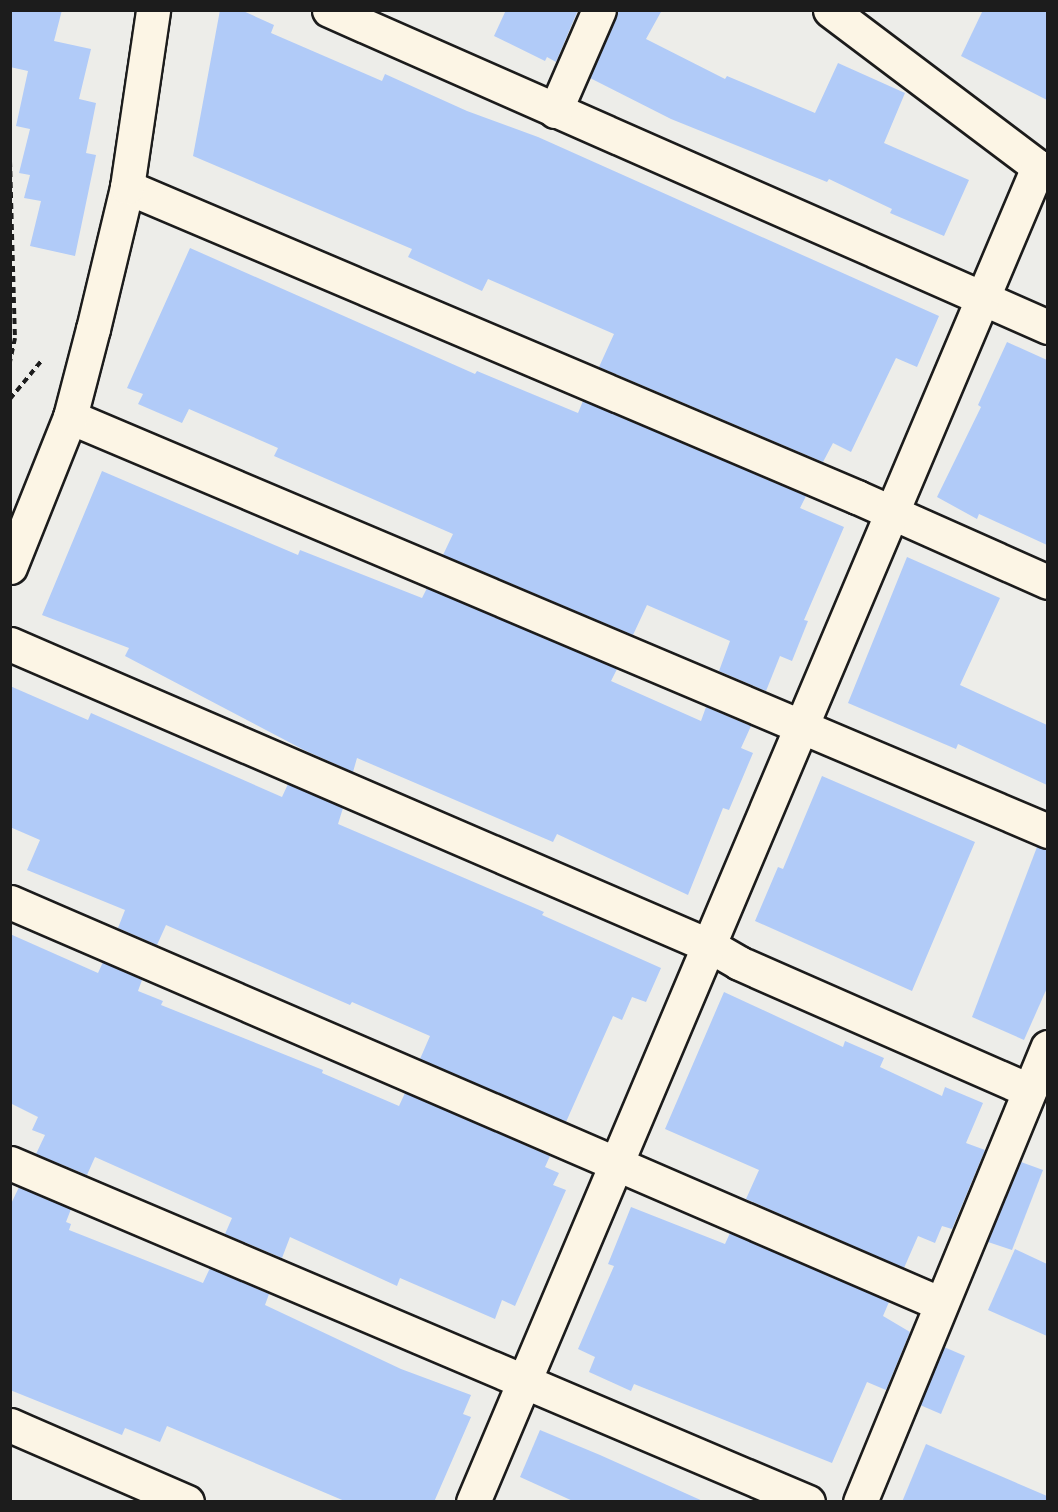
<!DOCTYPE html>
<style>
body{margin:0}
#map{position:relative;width:1058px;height:1512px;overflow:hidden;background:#edede9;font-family:Mynerve,sans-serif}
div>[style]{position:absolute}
.building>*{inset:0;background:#b1cbf8}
.path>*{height:4px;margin-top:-2px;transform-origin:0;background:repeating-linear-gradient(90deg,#1c1c1c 0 6px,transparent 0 10.5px)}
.roads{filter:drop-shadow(2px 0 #1c1c1c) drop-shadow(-2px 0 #1c1c1c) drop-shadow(0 2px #1c1c1c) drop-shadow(0 -2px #1c1c1c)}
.minor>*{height:33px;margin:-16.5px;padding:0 16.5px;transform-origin:16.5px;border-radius:16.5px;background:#fcf5e5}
.tertiary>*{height:33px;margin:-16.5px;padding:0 16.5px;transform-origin:16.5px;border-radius:16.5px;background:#fcf5e5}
span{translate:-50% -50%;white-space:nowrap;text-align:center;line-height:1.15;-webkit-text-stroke:6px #fcf5e5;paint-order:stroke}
.frame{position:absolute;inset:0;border:12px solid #1c1c1c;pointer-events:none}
</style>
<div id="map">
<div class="building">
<i style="clip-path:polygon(10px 10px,62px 10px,54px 41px,91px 49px,79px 99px,96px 103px,86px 153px,96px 155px,75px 256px,30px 246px,41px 201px,24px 198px,30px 175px,19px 173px,30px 129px,16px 126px,28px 71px,10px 67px)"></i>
<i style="clip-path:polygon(220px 10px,241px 10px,274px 25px,271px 33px,382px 81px,385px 74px,467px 111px,538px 137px,939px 316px,917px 367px,896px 358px,851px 452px,833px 443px,823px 462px,599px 367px,614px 334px,488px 279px,482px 291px,408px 257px,412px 249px,193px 156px)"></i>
<i style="clip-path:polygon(506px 10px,578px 10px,556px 62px,547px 57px,545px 61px,494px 36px)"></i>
<i style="clip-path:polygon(617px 10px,662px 10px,646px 39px,725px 79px,727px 76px,815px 113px,838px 63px,905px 93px,884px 143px,969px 180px,944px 236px,890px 213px,892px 209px,829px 179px,827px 182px,671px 119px,590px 78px)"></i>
<i style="clip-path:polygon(983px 10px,1047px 10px,1047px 100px,961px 56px)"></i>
<i style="clip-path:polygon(190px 248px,475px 374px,477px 371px,578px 413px,583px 401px,806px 496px,800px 508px,844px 527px,804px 620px,808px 621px,792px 661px,780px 656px,766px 691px,719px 671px,730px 641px,647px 605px,633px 635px,443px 555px,453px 534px,274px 456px,278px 448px,189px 409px,182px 423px,138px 404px,143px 394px,127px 388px)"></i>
<i style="clip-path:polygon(1007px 342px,1047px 360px,1047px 545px,979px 514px,977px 519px,937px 497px,981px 407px,978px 405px)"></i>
<i style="clip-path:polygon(102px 471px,298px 555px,300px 550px,422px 598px,427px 588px,617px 669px,611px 681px,701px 721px,706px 707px,751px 726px,741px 748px,753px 753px,729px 810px,723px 808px,688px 895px,557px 834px,553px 842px,357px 758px,353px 772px,304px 750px,125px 656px,129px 648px,42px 615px)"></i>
<i style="clip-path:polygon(907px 557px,1000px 598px,960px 685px,1047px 725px,1047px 785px,958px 744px,956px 749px,848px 703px)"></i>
<i style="clip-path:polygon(10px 686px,88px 720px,91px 713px,282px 797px,288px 784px,343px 808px,338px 824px,544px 912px,542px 915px,661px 968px,646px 1002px,632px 997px,622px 1020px,613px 1016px,566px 1122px,420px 1059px,430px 1036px,352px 1002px,350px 1005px,166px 925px,157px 945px,118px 928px,125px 910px,27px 870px,40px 840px,10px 827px)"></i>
<i style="clip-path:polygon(822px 776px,975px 842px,912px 991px,755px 921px,778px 867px,783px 869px)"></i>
<i style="clip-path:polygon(1037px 847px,1047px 849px,1047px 988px,1024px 1040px,972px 1017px)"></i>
<i style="clip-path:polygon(10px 934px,98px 973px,103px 962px,142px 980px,138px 991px,163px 1001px,161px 1005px,323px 1070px,322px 1073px,399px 1106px,405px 1093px,550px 1156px,545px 1167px,559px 1173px,553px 1185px,566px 1190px,515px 1306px,502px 1300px,495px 1319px,400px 1278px,397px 1286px,290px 1237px,282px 1258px,225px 1234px,232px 1218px,95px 1157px,87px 1175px,36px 1154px,45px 1135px,32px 1130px,38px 1117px,10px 1103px)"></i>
<i style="clip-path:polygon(724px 992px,843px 1047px,845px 1041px,884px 1058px,880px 1067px,942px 1096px,945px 1087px,983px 1103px,966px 1143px,985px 1150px,952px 1229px,942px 1226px,935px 1243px,918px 1236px,904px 1268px,746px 1199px,759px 1170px,665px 1129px)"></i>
<i style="clip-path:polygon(1021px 1162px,1043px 1170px,1012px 1250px,988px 1242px)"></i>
<i style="clip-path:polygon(19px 1187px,71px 1209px,66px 1222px,71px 1224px,69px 1230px,203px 1283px,210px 1268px,269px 1294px,265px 1305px,401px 1369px,471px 1395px,463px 1414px,471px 1417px,434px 1502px,347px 1502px,167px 1426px,160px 1442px,125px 1428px,122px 1435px,10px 1390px,10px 1206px)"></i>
<i style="clip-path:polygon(631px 1207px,725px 1244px,730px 1233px,889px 1302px,883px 1316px,910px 1332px,886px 1390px,867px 1382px,832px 1463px,634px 1384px,631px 1391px,589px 1372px,595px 1357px,578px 1349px,614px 1266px,608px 1264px)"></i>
<i style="clip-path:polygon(1015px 1249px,1047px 1264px,1047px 1336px,988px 1310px)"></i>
<i style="clip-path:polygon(944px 1347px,965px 1356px,941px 1414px,920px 1405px)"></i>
<i style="clip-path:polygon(540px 1430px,600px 1455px,705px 1502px,575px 1502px,520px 1477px)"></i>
<i style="clip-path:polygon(926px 1444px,1047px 1496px,1047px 1502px,902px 1502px)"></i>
</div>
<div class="path">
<i style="left:10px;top:161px;width:177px;rotate:88.4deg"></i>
<i style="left:15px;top:338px;width:24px;rotate:102deg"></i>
<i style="left:10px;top:399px;width:50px;rotate:-50.6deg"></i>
</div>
<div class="roads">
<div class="minor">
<i style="left:329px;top:10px;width:786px;rotate:23.79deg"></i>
<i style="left:830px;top:10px;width:261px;rotate:37deg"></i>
<i style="left:1038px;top:167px;width:10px;rotate:11deg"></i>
<i style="left:555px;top:111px;width:110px;rotate:-66.5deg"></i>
<i style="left:127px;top:187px;width:793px;rotate:23.01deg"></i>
<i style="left:857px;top:497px;width:209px;rotate:24deg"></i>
<i style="left:70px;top:417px;width:1062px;rotate:22.94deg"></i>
<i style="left:10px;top:644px;width:762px;rotate:23.34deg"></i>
<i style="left:710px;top:946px;width:34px;rotate:30deg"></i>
<i style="left:739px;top:963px;width:317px;rotate:23.7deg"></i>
<i style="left:10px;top:902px;width:1014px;rotate:23.35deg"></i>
<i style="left:10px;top:1163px;width:867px;rotate:23.02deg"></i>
<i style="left:10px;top:1425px;width:193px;rotate:23.5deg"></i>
<i style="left:473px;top:1502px;width:1450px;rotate:-67.06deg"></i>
<i style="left:860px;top:1502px;width:492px;rotate:-67.6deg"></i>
</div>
<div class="tertiary">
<i style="left:10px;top:567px;width:162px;rotate:-68.2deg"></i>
<i style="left:70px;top:417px;width:91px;rotate:-75.4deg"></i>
<i style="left:93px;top:329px;width:146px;rotate:-76.5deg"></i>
<i style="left:127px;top:187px;width:179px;rotate:-81.6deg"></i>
</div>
</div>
<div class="frame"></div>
</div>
